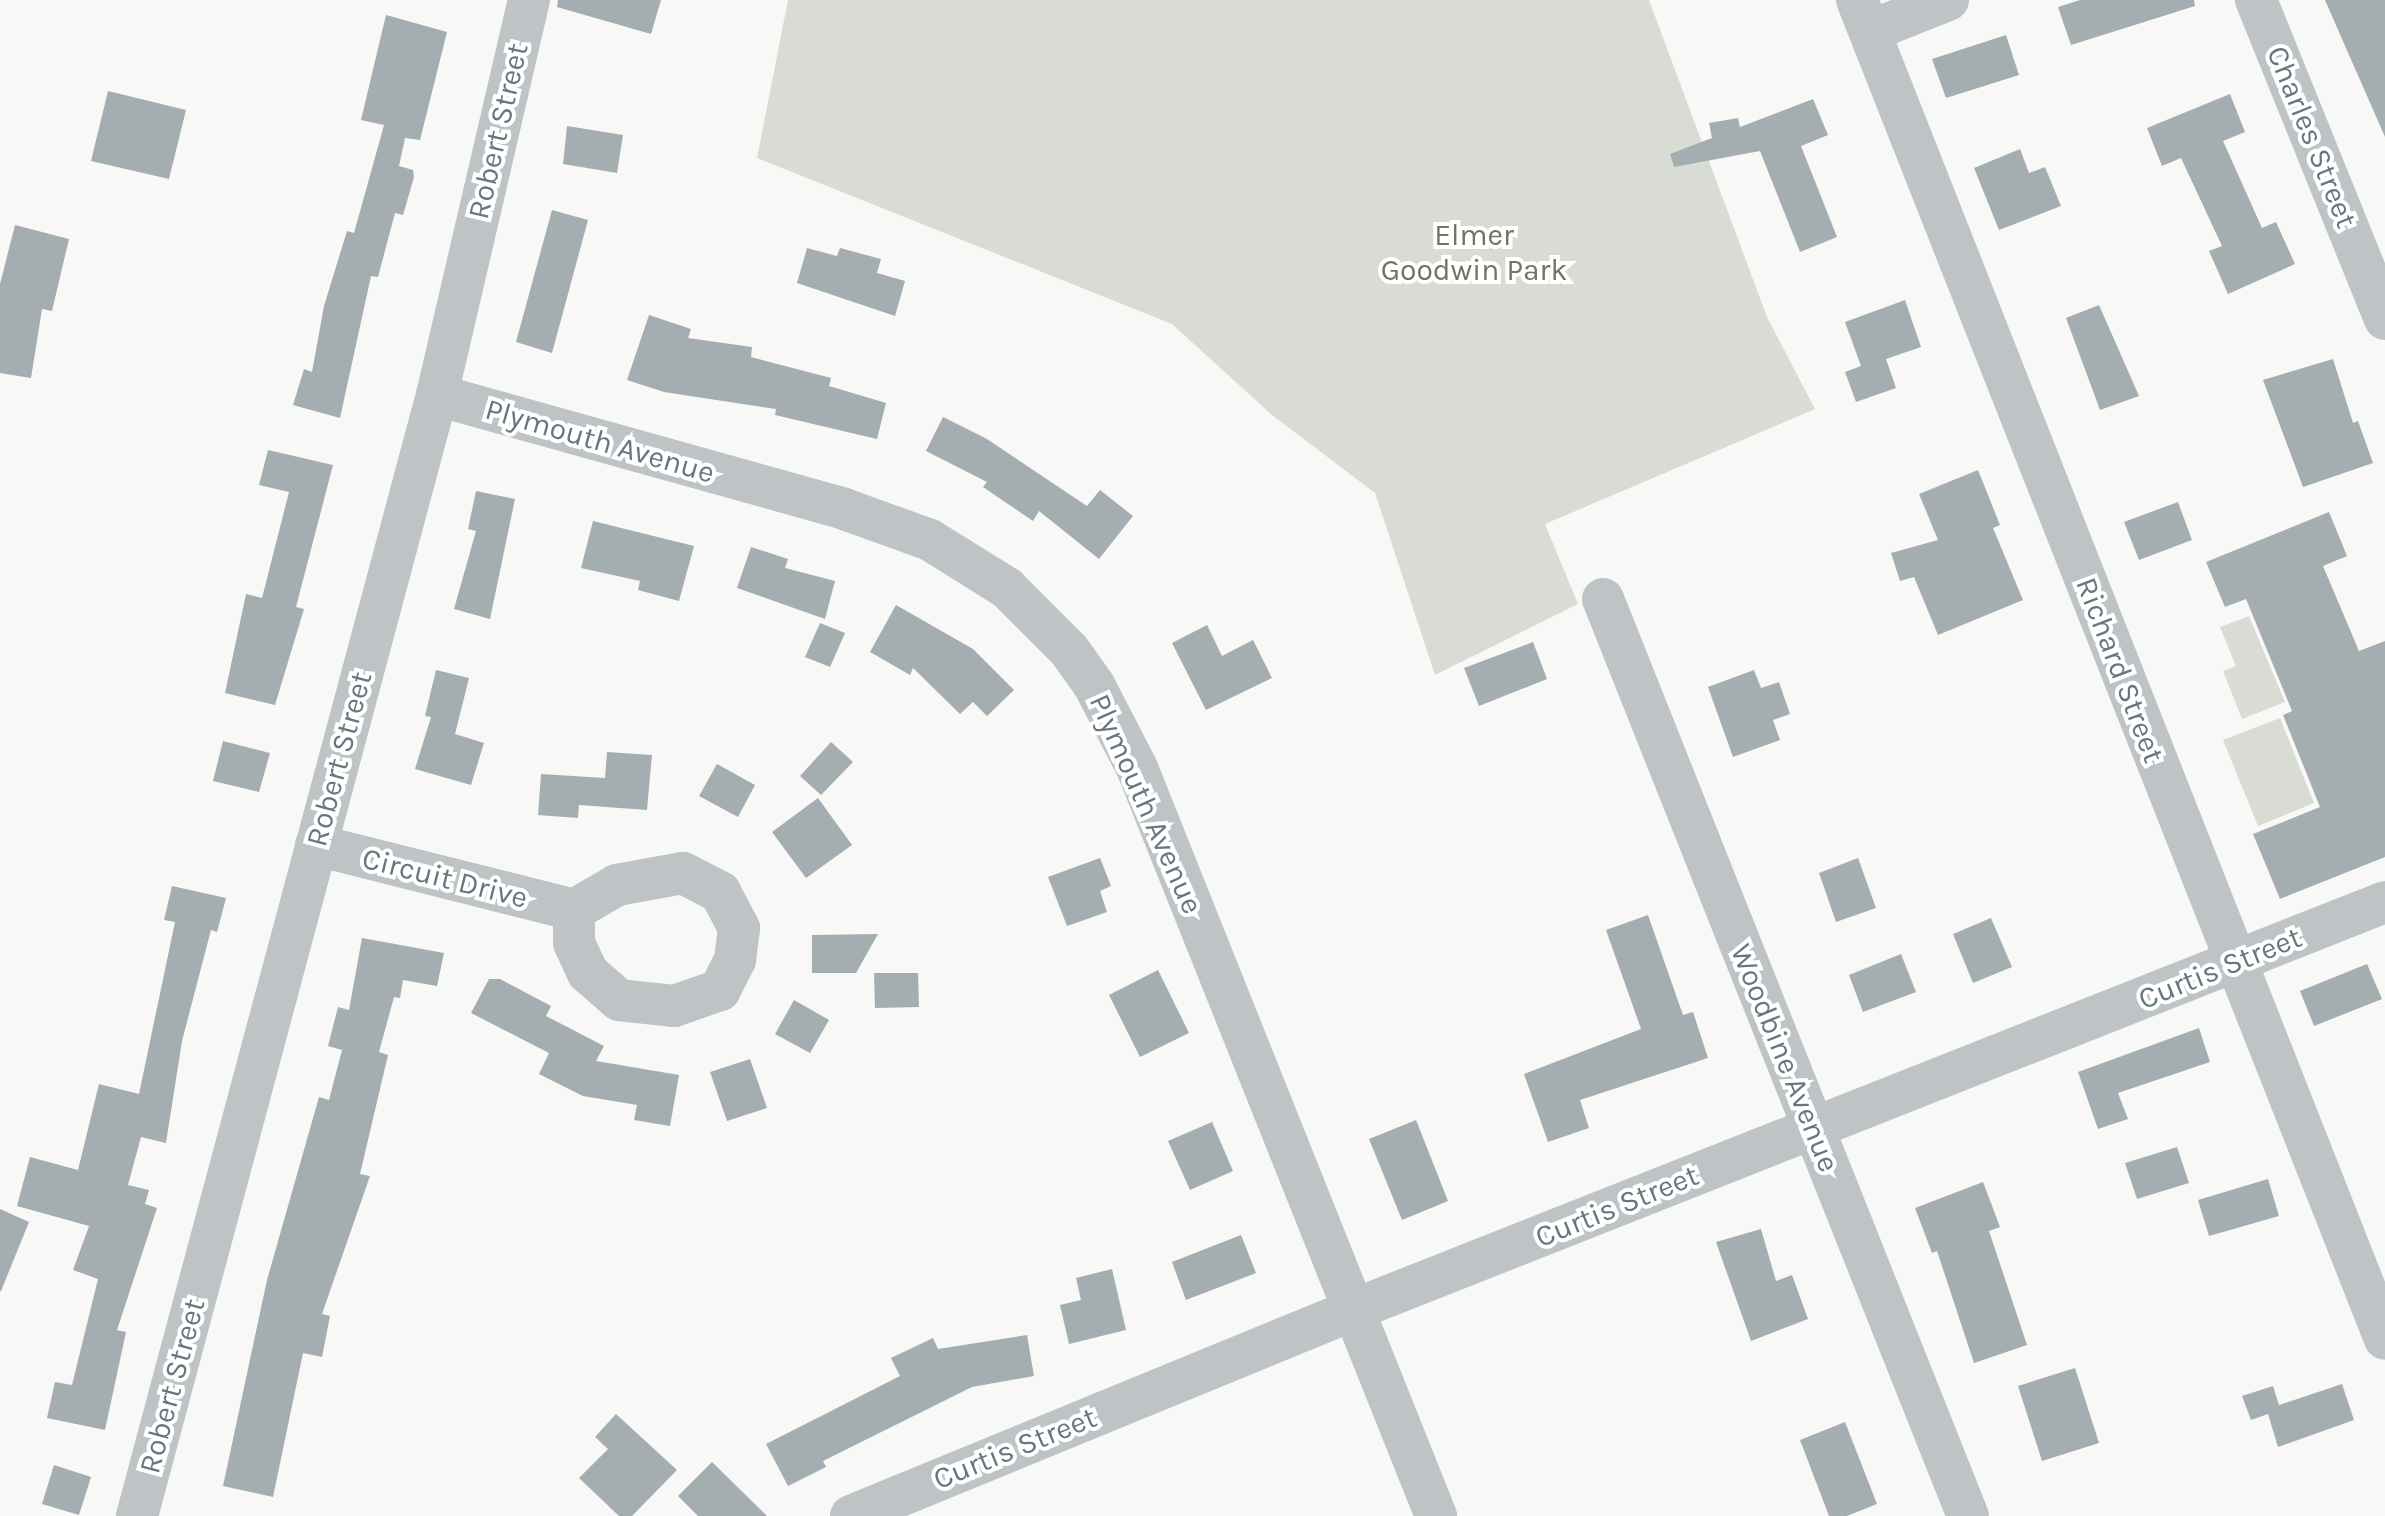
<!DOCTYPE html>
<style>
body{margin:0}
#map{position:relative;width:2385px;height:1516px;overflow:hidden;background:#f8f8f6;font-family:Karla,sans-serif}
div>[style]{position:absolute}
.green>*{inset:0;background:#d9dcd5}
.building>*{inset:0;background:#a4adb0}
.minor>*{height:42px;margin:-21px;padding:0 21px;transform-origin:21px;border-radius:21px;background:#bec3c5}
span{translate:-50% -50%;white-space:nowrap;text-align:center;line-height:1.15;-webkit-text-stroke:8px #fff;paint-order:stroke}
.street-label{font-size:30px;color:#66787d}
.park-label{font-size:30px;color:#6b7665}
</style>
<div id="map">
<div class="green">
<i style="clip-path:polygon(788px 0,1649px 0,1767px 317px,1815px 409px,1545px 524px,1578px 604px,1435px 675px,1375px 493px,1272px 415px,1172px 324px,757px 158px)"></i>
<i style="clip-path:polygon(2249px 616px,2285px 702px,2242px 719px,2223px 671px,2236px 666px,2220px 627px)"></i>
<i style="clip-path:polygon(2280px 718px,2314px 803px,2258px 826px,2223px 740px)"></i>
</div>
<div class="building">
<i style="clip-path:polygon(558px 0,661px 0,651px 34px,557px 7px)"></i>
<i style="clip-path:polygon(2080px 0,2194px 0,2195px 6px,2071px 45px,2058px 7px)"></i>
<i style="clip-path:polygon(2325px 0,2385px 0,2385px 137px)"></i>
<i style="clip-path:polygon(386px 15px,447px 32px,420px 140px,405px 138px,399px 166px,413px 170px,414px 177px,403px 215px,395px 213px,378px 277px,371px 276px,340px 418px,293px 405px,304px 369px,312px 372px,324px 306px,347px 231px,354px 233px,384px 125px,361px 120px)"></i>
<i style="clip-path:polygon(2006px 35px,2019px 75px,1946px 98px,1932px 59px)"></i>
<i style="clip-path:polygon(108px 91px,186px 110px,169px 179px,91px 161px)"></i>
<i style="clip-path:polygon(2230px 94px,2245px 132px,2223px 141px,2262px 228px,2276px 222px,2295px 264px,2228px 294px,2209px 251px,2222px 246px,2181px 158px,2162px 166px,2147px 128px)"></i>
<i style="clip-path:polygon(1813px 99px,1828px 135px,1801px 146px,1837px 237px,1800px 252px,1760px 151px,1674px 167px,1670px 154px,1712px 138px,1709px 123px,1738px 118px,1740px 127px)"></i>
<i style="clip-path:polygon(567px 126px,623px 135px,617px 173px,563px 164px)"></i>
<i style="clip-path:polygon(2020px 149px,2029px 173px,2045px 167px,2061px 206px,1999px 230px,1974px 168px)"></i>
<i style="clip-path:polygon(552px 210px,588px 220px,552px 353px,516px 342px)"></i>
<i style="clip-path:polygon(15px 225px,69px 239px,52px 311px,42px 309px,31px 378px,0 373px,0 284px)"></i>
<i style="clip-path:polygon(807px 248px,837px 256px,840px 248px,881px 259px,877px 273px,905px 281px,895px 316px,797px 283px)"></i>
<i style="clip-path:polygon(1905px 300px,1921px 347px,1886px 359px,1896px 388px,1856px 402px,1845px 372px,1861px 366px,1845px 322px)"></i>
<i style="clip-path:polygon(2099px 305px,2139px 396px,2100px 410px,2066px 318px)"></i>
<i style="clip-path:polygon(649px 315px,691px 329px,688px 338px,752px 347px,751px 357px,831px 378px,829px 386px,886px 403px,877px 439px,775px 415px,776px 409px,664px 392px,627px 380px)"></i>
<i style="clip-path:polygon(2333px 359px,2353px 423px,2358px 421px,2373px 463px,2303px 487px,2263px 380px)"></i>
<i style="clip-path:polygon(943px 417px,987px 439px,1087px 506px,1100px 490px,1133px 516px,1099px 559px,1039px 511px,1033px 521px,983px 487px,987px 482px,926px 451px)"></i>
<i style="clip-path:polygon(268px 450px,333px 465px,296px 607px,304px 609px,275px 705px,225px 693px,246px 594px,262px 598px,289px 492px,259px 485px)"></i>
<i style="clip-path:polygon(1978px 470px,2000px 525px,1993px 528px,2023px 600px,1938px 635px,1914px 577px,1900px 581px,1891px 553px,1938px 540px,1919px 494px)"></i>
<i style="clip-path:polygon(476px 491px,515px 499px,490px 619px,454px 609px,476px 531px,468px 529px)"></i>
<i style="clip-path:polygon(2178px 502px,2192px 540px,2139px 560px,2124px 522px)"></i>
<i style="clip-path:polygon(2329px 512px,2347px 556px,2323px 566px,2359px 651px,2385px 641px,2385px 857px,2280px 899px,2253px 834px,2320px 807px,2283px 715px,2292px 711px,2246px 599px,2225px 607px,2206px 562px)"></i>
<i style="clip-path:polygon(593px 521px,694px 546px,679px 601px,638px 590px,640px 581px,581px 568px)"></i>
<i style="clip-path:polygon(751px 547px,788px 559px,785px 568px,835px 581px,825px 619px,737px 588px)"></i>
<i style="clip-path:polygon(896px 605px,973px 649px,1014px 690px,987px 716px,973px 702px,960px 714px,913px 668px,910px 675px,870px 652px)"></i>
<i style="clip-path:polygon(820px 623px,845px 633px,830px 667px,805px 657px)"></i>
<i style="clip-path:polygon(1207px 625px,1222px 656px,1253px 640px,1272px 678px,1206px 710px,1172px 643px)"></i>
<i style="clip-path:polygon(1533px 642px,1547px 679px,1479px 706px,1464px 668px)"></i>
<i style="clip-path:polygon(436px 670px,469px 678px,455px 734px,484px 743px,471px 785px,415px 769px,431px 717px,425px 716px)"></i>
<i style="clip-path:polygon(1754px 670px,1761px 688px,1779px 682px,1790px 714px,1773px 720px,1780px 740px,1733px 757px,1708px 687px)"></i>
<i style="clip-path:polygon(223px 741px,270px 753px,259px 792px,213px 781px)"></i>
<i style="clip-path:polygon(831px 742px,853px 762px,821px 795px,800px 776px)"></i>
<i style="clip-path:polygon(607px 752px,652px 755px,647px 810px,579px 805px,578px 818px,538px 815px,541px 774px,605px 778px)"></i>
<i style="clip-path:polygon(717px 764px,755px 785px,738px 817px,699px 796px)"></i>
<i style="clip-path:polygon(818px 798px,852px 845px,806px 878px,772px 832px)"></i>
<i style="clip-path:polygon(1100px 858px,1111px 886px,1100px 891px,1107px 912px,1067px 926px,1048px 877px)"></i>
<i style="clip-path:polygon(1858px 858px,1876px 908px,1836px 922px,1819px 873px)"></i>
<i style="clip-path:polygon(172px 886px,226px 898px,217px 932px,211px 930px,182px 1041px,166px 1143px,141px 1137px,128px 1185px,149px 1190px,145px 1204px,157px 1208px,117px 1330px,126px 1332px,105px 1430px,47px 1418px,55px 1382px,72px 1385px,98px 1279px,73px 1270px,89px 1226px,17px 1206px,30px 1157px,78px 1170px,99px 1084px,139px 1094px,175px 922px,164px 920px)"></i>
<i style="clip-path:polygon(1648px 915px,1683px 1015px,1693px 1012px,1708px 1058px,1580px 1100px,1589px 1128px,1548px 1142px,1524px 1074px,1641px 1029px,1606px 930px)"></i>
<i style="clip-path:polygon(1991px 918px,2012px 967px,1973px 983px,1953px 934px)"></i>
<i style="clip-path:polygon(878px 934px,856px 973px,812px 973px,812px 935px)"></i>
<i style="clip-path:polygon(362px 938px,444px 953px,437px 986px,403px 980px,400px 998px,394px 997px,379px 1052px,388px 1055px,360px 1174px,370px 1176px,322px 1314px,330px 1316px,322px 1357px,303px 1353px,273px 1497px,223px 1486px,267px 1280px,319px 1097px,329px 1100px,342px 1050px,328px 1046px,338px 1007px,349px 1010px)"></i>
<i style="clip-path:polygon(1901px 954px,1916px 992px,1863px 1012px,1849px 975px)"></i>
<i style="clip-path:polygon(2367px 964px,2382px 999px,2314px 1026px,2300px 991px)"></i>
<i style="clip-path:polygon(1158px 970px,1189px 1033px,1140px 1057px,1109px 995px)"></i>
<i style="clip-path:polygon(874px 973px,918px 973px,919px 1007px,875px 1008px)"></i>
<i style="clip-path:polygon(489px 979px,500px 979px,551px 1006px,546px 1016px,604px 1046px,596px 1061px,679px 1075px,670px 1126px,634px 1120px,637px 1105px,583px 1096px,539px 1074px,549px 1053px,471px 1013px)"></i>
<i style="clip-path:polygon(794px 1000px,829px 1020px,810px 1053px,775px 1034px)"></i>
<i style="clip-path:polygon(2199px 1028px,2210px 1062px,2118px 1093px,2128px 1119px,2098px 1129px,2078px 1072px)"></i>
<i style="clip-path:polygon(750px 1059px,767px 1108px,727px 1121px,710px 1072px)"></i>
<i style="clip-path:polygon(1416px 1120px,1448px 1201px,1402px 1220px,1369px 1139px)"></i>
<i style="clip-path:polygon(1212px 1122px,1233px 1171px,1190px 1190px,1168px 1141px)"></i>
<i style="clip-path:polygon(2177px 1147px,2189px 1183px,2137px 1199px,2125px 1163px)"></i>
<i style="clip-path:polygon(2268px 1179px,2279px 1216px,2209px 1236px,2198px 1200px)"></i>
<i style="clip-path:polygon(1983px 1182px,2000px 1227px,1989px 1231px,2027px 1345px,1974px 1363px,1937px 1251px,1932px 1253px,1915px 1208px)"></i>
<i style="clip-path:polygon(0 1209px,29px 1222px,1px 1291px,0 1291px)"></i>
<i style="clip-path:polygon(1761px 1229px,1776px 1281px,1792px 1275px,1808px 1319px,1751px 1341px,1716px 1242px)"></i>
<i style="clip-path:polygon(1241px 1235px,1256px 1273px,1186px 1300px,1172px 1262px)"></i>
<i style="clip-path:polygon(1112px 1269px,1126px 1330px,1069px 1344px,1060px 1305px,1081px 1300px,1076px 1278px)"></i>
<i style="clip-path:polygon(1027px 1335px,1034px 1376px,972px 1387px,823px 1461px,826px 1467px,788px 1486px,766px 1444px,900px 1376px,891px 1358px,933px 1338px,938px 1349px)"></i>
<i style="clip-path:polygon(2075px 1368px,2099px 1443px,2042px 1461px,2018px 1386px)"></i>
<i style="clip-path:polygon(2342px 1384px,2354px 1420px,2278px 1447px,2268px 1414px,2251px 1420px,2242px 1396px,2273px 1386px,2279px 1405px)"></i>
<i style="clip-path:polygon(616px 1414px,677px 1470px,632px 1516px,619px 1516px,579px 1478px,608px 1449px,595px 1437px)"></i>
<i style="clip-path:polygon(1845px 1422px,1877px 1504px,1847px 1516px,1829px 1516px,1800px 1440px)"></i>
<i style="clip-path:polygon(712px 1462px,767px 1516px,698px 1516px,678px 1496px)"></i>
<i style="clip-path:polygon(54px 1465px,91px 1477px,79px 1515px,42px 1504px)"></i>
</div>
<div class="minor">
<i style="left:1857px;top:0;width:1439px;rotate:68.48deg"></i>
<i style="left:2256px;top:0;width:344px;rotate:68deg"></i>
<i style="left:1870px;top:31px;width:84px;rotate:-21.7deg"></i>
<i style="left:437px;top:395px;width:423px;rotate:15.6deg"></i>
<i style="left:844px;top:509px;width:91px;rotate:19.8deg"></i>
<i style="left:930px;top:540px;width:91px;rotate:31.9deg"></i>
<i style="left:1007px;top:588px;width:88px;rotate:45deg"></i>
<i style="left:1069px;top:650px;width:43px;rotate:54.5deg"></i>
<i style="left:1094px;top:685px;width:93px;rotate:62.6deg"></i>
<i style="left:1137px;top:768px;width:806px;rotate:68.21deg"></i>
<i style="left:1603px;top:599px;width:987px;rotate:68.3deg"></i>
<i style="left:316px;top:845px;width:266px;rotate:14.1deg"></i>
<i style="left:574px;top:910px;width:50px;rotate:-30.2deg"></i>
<i style="left:617px;top:885px;width:67px;rotate:-10.3deg"></i>
<i style="left:683px;top:873px;width:42px;rotate:27.2deg"></i>
<i style="left:720px;top:892px;width:41px;rotate:62.2deg"></i>
<i style="left:739px;top:928px;width:32px;rotate:97deg"></i>
<i style="left:735px;top:960px;width:34px;rotate:117deg"></i>
<i style="left:720px;top:990px;width:49px;rotate:160.8deg"></i>
<i style="left:674px;top:1006px;width:55px;rotate:-173.8deg"></i>
<i style="left:619px;top:1000px;width:41px;rotate:-138.9deg"></i>
<i style="left:588px;top:973px;width:33px;rotate:-115deg"></i>
<i style="left:574px;top:943px;width:33px;rotate:-90deg"></i>
<i style="left:137px;top:1516px;width:1160px;rotate:-75.02deg"></i>
<i style="left:437px;top:395px;width:406px;rotate:-76.9deg"></i>
<i style="left:851px;top:1516px;width:543px;rotate:-22.31deg"></i>
<i style="left:1353px;top:1310px;width:1110px;rotate:-21.57deg"></i>
</div>
<div class="street-label">
<span style="left:498px;top:131px;rotate:-77deg">Robert Street</span>
<span style="left:2312px;top:137px;rotate:68deg">Charles Street</span>
<span style="left:600px;top:441px;rotate:16deg">Plymouth Avenue</span>
<span style="left:2120px;top:670px;rotate:69deg">Richard Street</span>
<span style="left:339px;top:759px;rotate:-75deg">Robert Street</span>
<span style="left:1146px;top:804px;rotate:66deg">Plymouth Avenue</span>
<span style="left:445px;top:878px;rotate:14deg">Circuit Drive</span>
<span style="left:2220px;top:968px;rotate:-22deg">Curtis Street</span>
<span style="left:1785px;top:1058px;rotate:68deg">Woodbine Avenue</span>
<span style="left:1617px;top:1206px;rotate:-22deg">Curtis Street</span>
<span style="left:172px;top:1386px;rotate:-75deg">Robert Street</span>
<span style="left:1015px;top:1448px;rotate:-22deg">Curtis Street</span>
</div>
<div class="park-label">
<span style="left:1474px;top:252px">Elmer<br>Goodwin Park</span>
</div>
</div>
